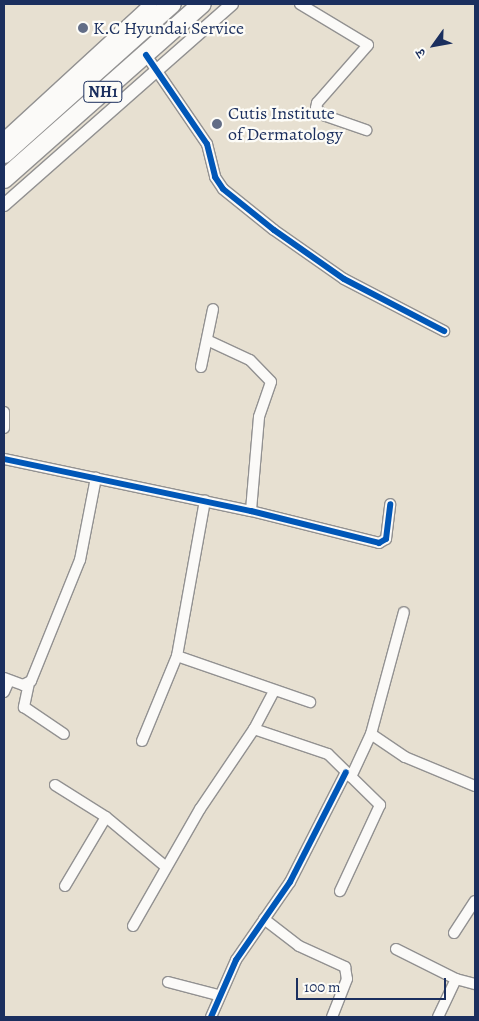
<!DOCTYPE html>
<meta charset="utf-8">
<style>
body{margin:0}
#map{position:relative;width:479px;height:1021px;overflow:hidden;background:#e7e0d1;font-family:Alegreya,"Noto Serif Devanagari",serif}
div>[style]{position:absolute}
.roads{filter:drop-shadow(1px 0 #929191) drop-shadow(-1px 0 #929191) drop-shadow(0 1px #929191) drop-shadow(0 -1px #929191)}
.minor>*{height:10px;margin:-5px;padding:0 5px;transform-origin:5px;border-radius:5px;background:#fbfaf8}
.tertiary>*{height:12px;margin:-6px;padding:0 6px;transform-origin:6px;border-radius:6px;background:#fbfaf8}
.trunk>*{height:18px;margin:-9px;padding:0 9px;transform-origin:9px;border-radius:9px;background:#fbfaf8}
.cycleway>*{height:6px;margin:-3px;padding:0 3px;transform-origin:3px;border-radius:3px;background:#0057b8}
.dots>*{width:14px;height:14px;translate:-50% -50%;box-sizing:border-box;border:2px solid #fdfcf7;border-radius:50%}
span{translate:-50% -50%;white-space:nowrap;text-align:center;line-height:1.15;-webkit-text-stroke:4.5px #fdfcf7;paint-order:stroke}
.shield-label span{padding:1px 4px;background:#fdfcf7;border:1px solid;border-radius:4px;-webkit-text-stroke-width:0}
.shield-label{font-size:16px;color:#1b2f5e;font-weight:700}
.poi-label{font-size:18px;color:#1b2f5e}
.left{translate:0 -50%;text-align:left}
.frame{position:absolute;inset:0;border:5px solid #1b2f5e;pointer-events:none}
.north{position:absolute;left:409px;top:20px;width:50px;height:50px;-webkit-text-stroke:4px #fdfcf7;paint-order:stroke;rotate:238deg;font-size:14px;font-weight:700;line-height:20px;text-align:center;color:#1b2f5e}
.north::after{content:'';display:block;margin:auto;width:18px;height:22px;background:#1b2f5e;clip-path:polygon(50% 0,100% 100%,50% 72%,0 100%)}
.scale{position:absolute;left:296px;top:978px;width:150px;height:22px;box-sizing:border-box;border:2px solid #1b2f5e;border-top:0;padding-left:6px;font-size:15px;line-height:18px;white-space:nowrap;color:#1b2f5e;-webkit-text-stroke:4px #fdfcf7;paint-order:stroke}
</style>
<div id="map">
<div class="roads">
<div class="minor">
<i style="left:300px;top:4px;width:79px;rotate:31.1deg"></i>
<i style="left:368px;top:45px;width:77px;rotate:131.3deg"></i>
<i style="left:317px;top:103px;width:5px;rotate:101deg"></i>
<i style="left:316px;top:108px;width:10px;rotate:45deg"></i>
<i style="left:323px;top:115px;width:46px;rotate:19.2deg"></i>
<i style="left:146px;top:55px;width:108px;rotate:55.6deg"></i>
<i style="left:207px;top:144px;width:34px;rotate:76deg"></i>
<i style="left:215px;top:177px;width:14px;rotate:56deg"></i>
<i style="left:223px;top:189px;width:65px;rotate:38.8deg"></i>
<i style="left:274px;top:230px;width:85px;rotate:35deg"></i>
<i style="left:344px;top:279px;width:113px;rotate:27.5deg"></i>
<i style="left:209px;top:341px;width:45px;rotate:24.9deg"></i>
<i style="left:250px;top:360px;width:30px;rotate:46deg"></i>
<i style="left:271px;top:382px;width:37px;rotate:109deg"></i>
<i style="left:259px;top:417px;width:94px;rotate:94.9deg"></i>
<i style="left:201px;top:367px;width:59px;rotate:-78.3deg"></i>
<i style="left:4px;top:412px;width:16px;rotate:90deg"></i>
<i style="left:4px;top:459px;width:252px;rotate:11.9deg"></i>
<i style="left:251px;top:511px;width:132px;rotate:14deg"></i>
<i style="left:379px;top:543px;width:8px;rotate:-30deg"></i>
<i style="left:386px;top:539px;width:35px;rotate:-83deg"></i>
<i style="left:177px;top:656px;width:141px;rotate:19.1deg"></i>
<i style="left:4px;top:678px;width:20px;rotate:20deg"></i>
<i style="left:23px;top:685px;width:9px;rotate:-27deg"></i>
<i style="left:31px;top:681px;width:131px;rotate:-68deg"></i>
<i style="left:80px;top:560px;width:84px;rotate:-79deg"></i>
<i style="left:29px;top:683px;width:25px;rotate:102deg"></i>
<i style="left:24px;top:707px;width:48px;rotate:34deg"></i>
<i style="left:4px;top:692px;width:12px;rotate:-66deg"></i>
<i style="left:254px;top:729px;width:78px;rotate:18.7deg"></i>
<i style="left:328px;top:754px;width:73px;rotate:44.4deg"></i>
<i style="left:380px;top:805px;width:95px;rotate:114.9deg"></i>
<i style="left:371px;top:734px;width:41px;rotate:34.1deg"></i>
<i style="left:405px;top:757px;width:76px;rotate:22.5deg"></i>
<i style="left:142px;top:741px;width:92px;rotate:-67.6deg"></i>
<i style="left:177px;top:656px;width:158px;rotate:-79.8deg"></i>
<i style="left:351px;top:777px;width:47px;rotate:-65.1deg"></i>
<i style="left:371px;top:734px;width:126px;rotate:-74.9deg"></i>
<i style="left:55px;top:785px;width:60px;rotate:32.1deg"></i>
<i style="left:106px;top:817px;width:78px;rotate:39.8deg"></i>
<i style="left:65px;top:886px;width:80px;rotate:-59.3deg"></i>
<i style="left:264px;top:919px;width:44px;rotate:37.6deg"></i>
<i style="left:299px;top:946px;width:51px;rotate:24.5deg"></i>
<i style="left:345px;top:967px;width:12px;rotate:81deg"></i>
<i style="left:347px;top:979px;width:41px;rotate:111.5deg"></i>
<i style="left:133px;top:926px;width:135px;rotate:-60.2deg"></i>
<i style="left:200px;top:809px;width:97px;rotate:-56deg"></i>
<i style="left:254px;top:729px;width:43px;rotate:-62.2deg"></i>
<i style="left:454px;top:933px;width:38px;rotate:-57deg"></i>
<i style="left:396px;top:949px;width:67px;rotate:26.6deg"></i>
<i style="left:456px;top:979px;width:20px;rotate:15deg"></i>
<i style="left:168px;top:982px;width:52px;rotate:14.6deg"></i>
<i style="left:211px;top:1017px;width:62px;rotate:-66.3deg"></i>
<i style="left:236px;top:960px;width:95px;rotate:-55.3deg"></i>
<i style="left:290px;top:882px;width:123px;rotate:-63deg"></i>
<i style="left:438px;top:1017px;width:42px;rotate:-64.7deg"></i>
</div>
<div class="tertiary">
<i style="left:4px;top:139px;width:200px;rotate:-42.6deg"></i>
<i style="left:4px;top:205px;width:304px;rotate:-41.4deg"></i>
</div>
<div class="trunk">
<i style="left:4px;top:154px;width:225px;rotate:-41.8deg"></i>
<i style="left:4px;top:179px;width:264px;rotate:-41.5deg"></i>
</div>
</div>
<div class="cycleway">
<i style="left:146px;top:55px;width:108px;rotate:55.6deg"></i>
<i style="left:207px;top:144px;width:34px;rotate:76deg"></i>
<i style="left:215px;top:177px;width:14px;rotate:56deg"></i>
<i style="left:223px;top:189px;width:65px;rotate:38.8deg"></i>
<i style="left:274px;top:230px;width:85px;rotate:35deg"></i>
<i style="left:344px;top:279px;width:113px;rotate:27.5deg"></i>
<i style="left:4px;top:459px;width:252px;rotate:11.9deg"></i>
<i style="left:251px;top:511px;width:132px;rotate:14deg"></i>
<i style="left:379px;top:543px;width:8px;rotate:-30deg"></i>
<i style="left:386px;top:539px;width:35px;rotate:-83deg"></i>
<i style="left:211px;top:1017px;width:62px;rotate:-66.3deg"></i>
<i style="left:236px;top:960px;width:95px;rotate:-55.3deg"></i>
<i style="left:290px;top:882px;width:123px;rotate:-63deg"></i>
</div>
<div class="dots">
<i style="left:83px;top:28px;background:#626d86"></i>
<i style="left:217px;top:124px;background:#626d86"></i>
</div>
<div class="shield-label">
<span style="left:103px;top:92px">NH1</span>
</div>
<div class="poi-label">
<span class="left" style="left:93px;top:28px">K.C Hyundai Service</span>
<span class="left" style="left:228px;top:124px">Cutis Institute<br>of Dermatology</span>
</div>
<div class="frame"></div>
<div class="north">उ</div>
<div class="scale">100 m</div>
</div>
